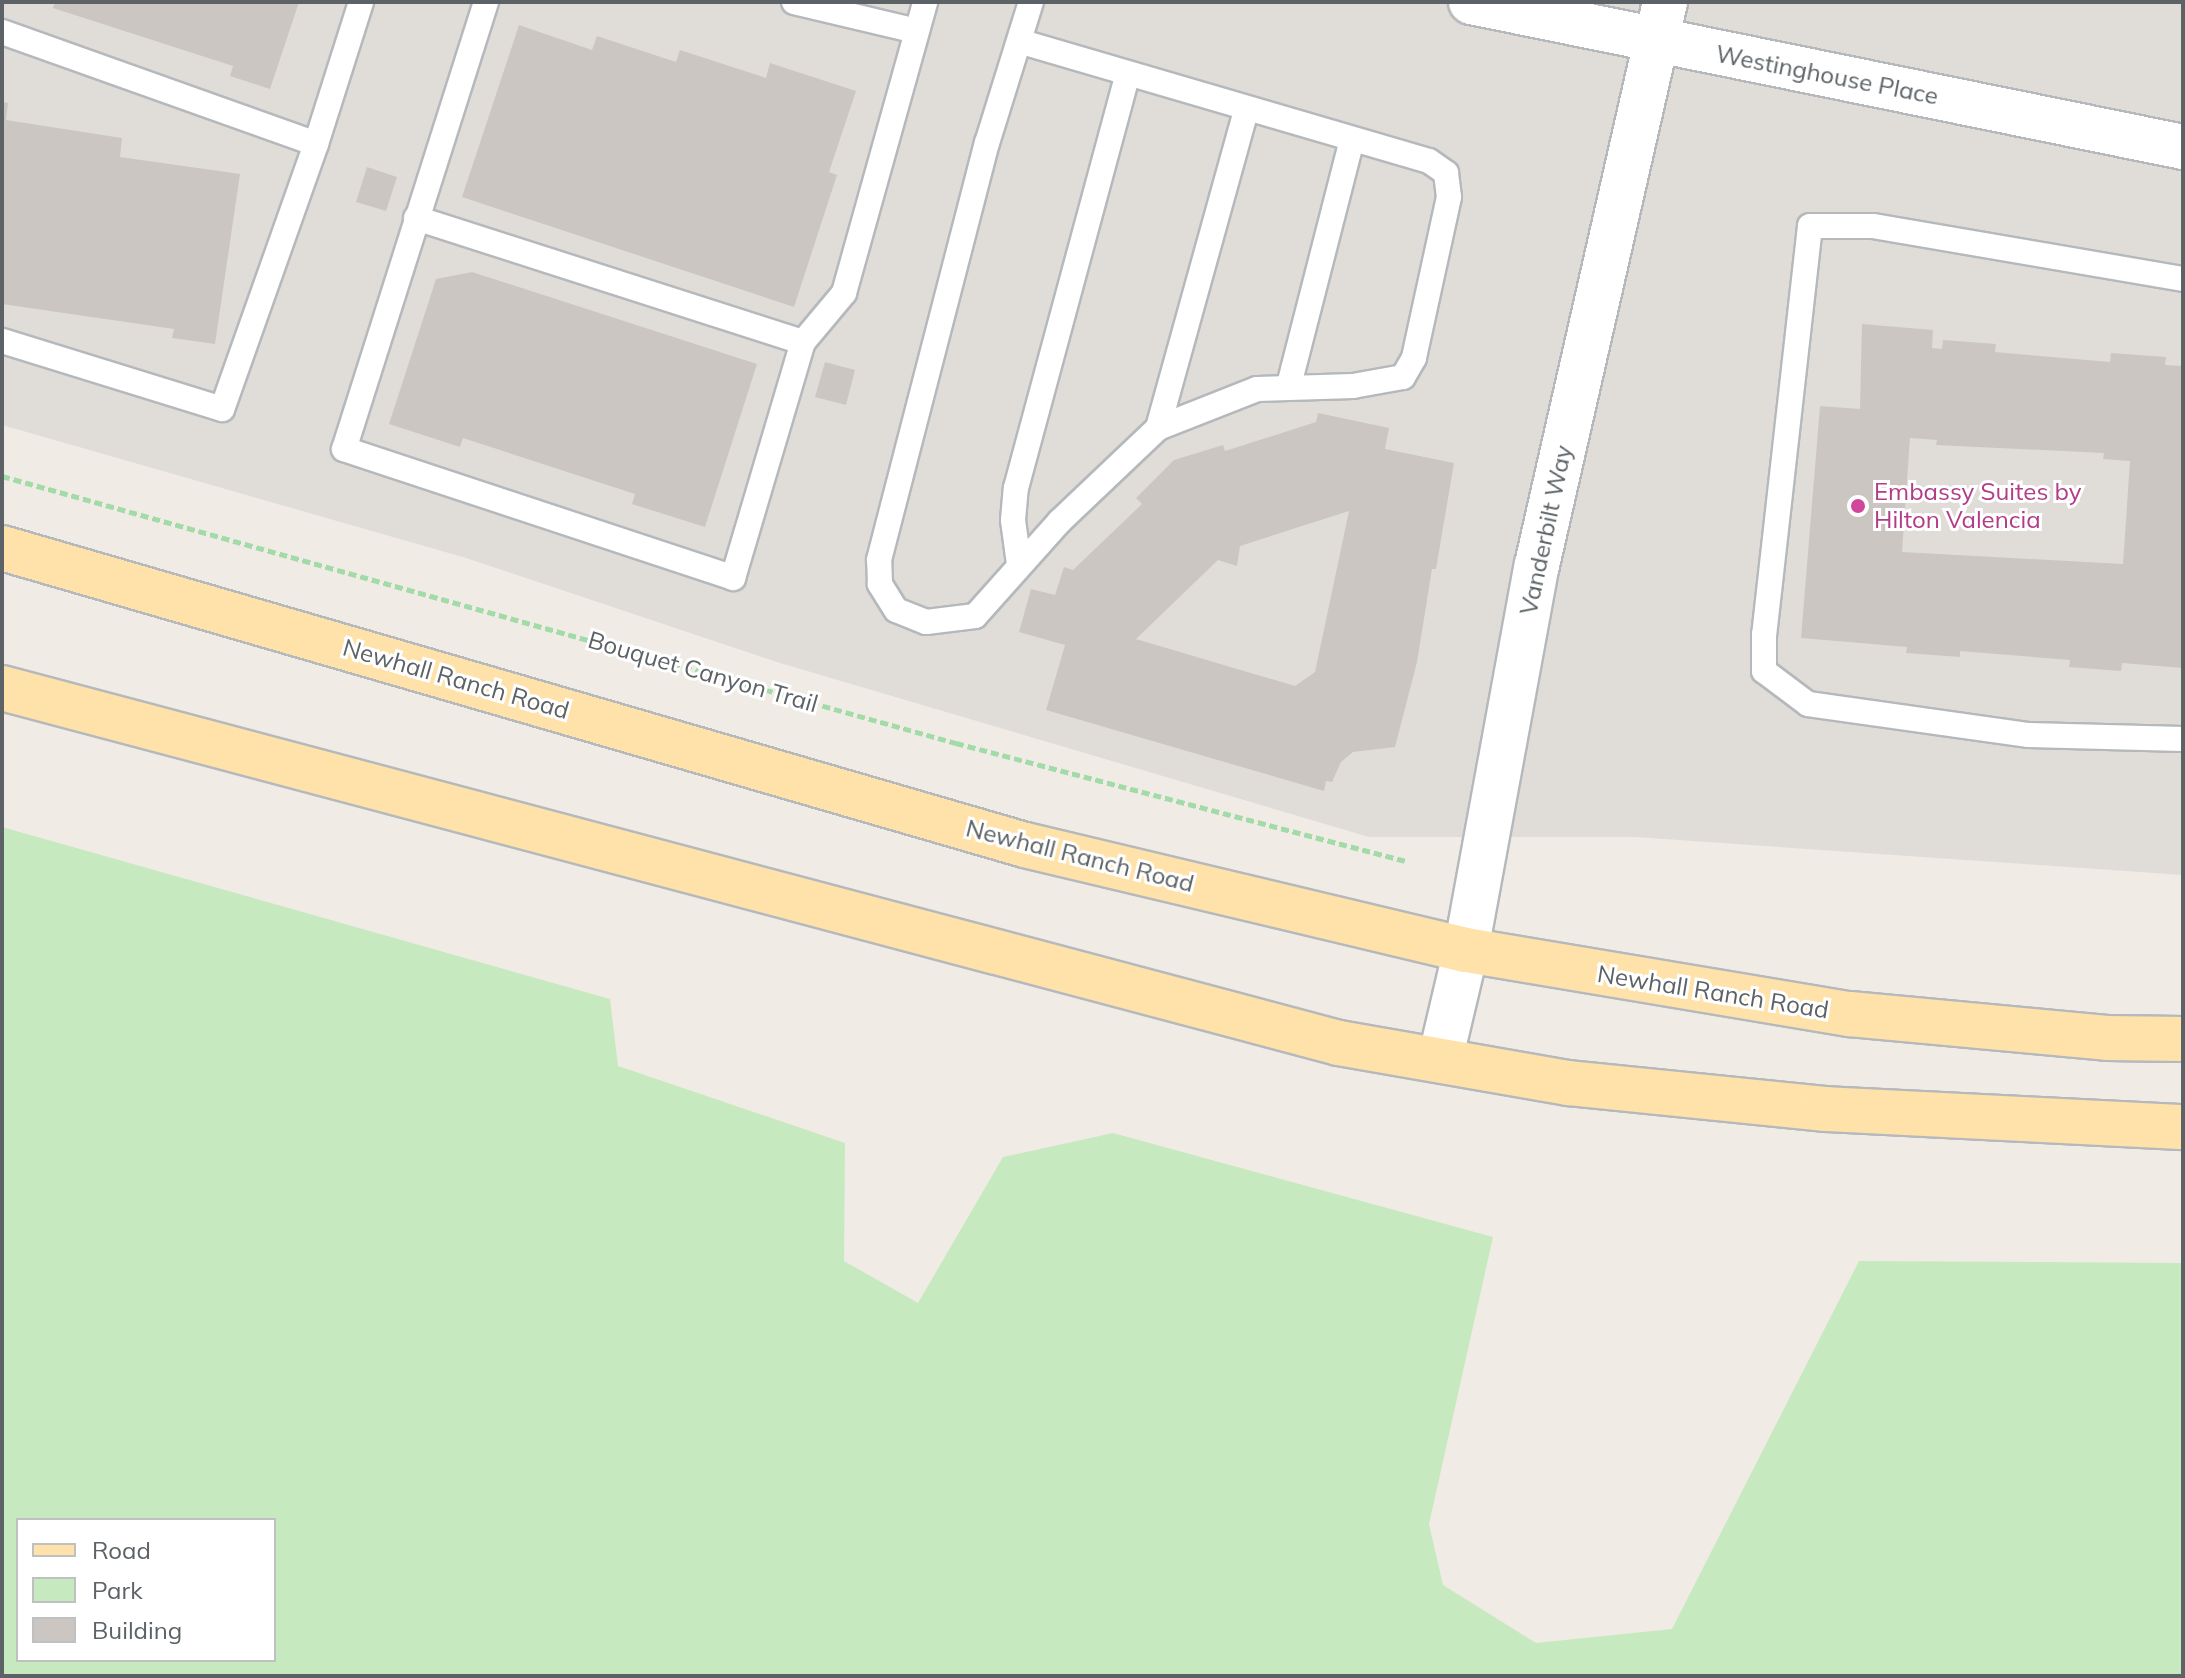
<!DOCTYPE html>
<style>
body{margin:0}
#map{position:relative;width:2185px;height:1678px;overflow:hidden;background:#f0ebe4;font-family:Mulish,sans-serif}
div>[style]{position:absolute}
.industrial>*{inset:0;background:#e0ddd9}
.green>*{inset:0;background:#c7e9c0}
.building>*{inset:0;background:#cbc6c1}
.path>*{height:5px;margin-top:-2.5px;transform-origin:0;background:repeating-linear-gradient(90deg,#a2dba7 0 8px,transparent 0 12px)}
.roads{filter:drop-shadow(2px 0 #b5b9bc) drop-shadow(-2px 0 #b5b9bc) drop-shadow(0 2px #b5b9bc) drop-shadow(0 -2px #b5b9bc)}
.service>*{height:24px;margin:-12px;padding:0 12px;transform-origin:12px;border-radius:12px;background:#fff}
.minor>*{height:44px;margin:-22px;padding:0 22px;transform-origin:22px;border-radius:22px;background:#fff}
.tertiary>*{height:44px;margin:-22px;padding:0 22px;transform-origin:22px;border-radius:22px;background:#fff}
.primary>*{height:44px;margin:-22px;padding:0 22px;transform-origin:22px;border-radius:22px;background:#ffe2aa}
.dots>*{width:22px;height:22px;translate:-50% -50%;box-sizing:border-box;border:4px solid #fff;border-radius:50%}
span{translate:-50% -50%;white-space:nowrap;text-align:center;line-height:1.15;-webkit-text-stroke:6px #fff;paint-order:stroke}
.street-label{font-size:24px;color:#5c6266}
.hotel-label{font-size:24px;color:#b23c85}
.left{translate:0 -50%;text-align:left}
.frame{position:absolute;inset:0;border:4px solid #5c6266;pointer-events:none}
.legend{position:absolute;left:16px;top:1518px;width:260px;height:144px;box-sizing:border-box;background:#fff;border:2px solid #bec0c2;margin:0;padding:10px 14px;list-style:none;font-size:24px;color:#5c6266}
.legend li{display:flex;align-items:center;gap:16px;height:40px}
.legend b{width:40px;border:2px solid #bec0c2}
</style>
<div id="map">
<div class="industrial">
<i style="clip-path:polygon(2px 2px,2183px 2px,2183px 875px,1635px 837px,1369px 837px,780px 663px,466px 558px,2px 425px)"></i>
</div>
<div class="green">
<i style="clip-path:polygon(evenodd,2px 827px,610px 999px,618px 1066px,845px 1143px,844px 1261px,918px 1303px,1003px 1157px,1113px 1133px,1493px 1237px,1429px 1524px,1443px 1585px,1536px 1643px,1672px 1629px,1859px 1261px,2183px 1263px,2183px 1676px,2px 1676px,2px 827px,18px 1520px,274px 1520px,274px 1660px,18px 1660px,18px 1520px)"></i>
</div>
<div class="building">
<i style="clip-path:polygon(55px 2px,299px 2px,270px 89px,230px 76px,233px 66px,53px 8px)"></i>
<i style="clip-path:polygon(519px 25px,592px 50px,597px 36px,676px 62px,680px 50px,766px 78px,770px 63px,856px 91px,829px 172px,837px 175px,794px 307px,462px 197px)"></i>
<i style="clip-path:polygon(2px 102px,8px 103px,6px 120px,122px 138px,120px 157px,240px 174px,215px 344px,172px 338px,174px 329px,2px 304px)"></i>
<i style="clip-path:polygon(367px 167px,397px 177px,386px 211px,356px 202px)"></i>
<i style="clip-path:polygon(472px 272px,757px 364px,705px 527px,632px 504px,635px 494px,463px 438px,460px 447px,389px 424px,436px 279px)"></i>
<i style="clip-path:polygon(evenodd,1862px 324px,1933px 330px,1932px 348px,1942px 349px,1943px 340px,1996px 344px,1995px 352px,2110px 362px,2111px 353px,2166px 357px,2165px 365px,2183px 366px,2183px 668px,2122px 663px,2121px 671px,2069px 667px,2070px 660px,1960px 651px,1960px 657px,1906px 653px,1907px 647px,1801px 638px,1820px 406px,1860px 409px,1862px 324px,1910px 438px,1937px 440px,1936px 445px,2104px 453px,2103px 459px,2130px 461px,2123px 564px,1902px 552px,1910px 438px)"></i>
<i style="clip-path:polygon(825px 362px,855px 370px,846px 405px,815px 397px)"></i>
<i style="clip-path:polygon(evenodd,1318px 413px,1389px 428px,1385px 449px,1454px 463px,1436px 569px,1432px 569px,1417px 662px,1395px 747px,1353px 752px,1341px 762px,1332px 782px,1326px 781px,1324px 791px,1046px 710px,1065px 645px,1019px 632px,1031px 589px,1055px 595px,1064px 567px,1073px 570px,1142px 504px,1136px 498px,1174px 460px,1223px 445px,1225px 451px,1316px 422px,1318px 413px,1349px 511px,1315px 672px,1295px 686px,1136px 639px,1218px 560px,1237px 566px,1240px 546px,1349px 511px)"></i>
</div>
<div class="path">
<i style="left:2px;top:476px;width:991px;rotate:15.64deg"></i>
<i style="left:956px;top:743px;width:465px;rotate:14.7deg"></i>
</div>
<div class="roads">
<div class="service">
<i style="left:486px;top:2px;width:469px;rotate:107.6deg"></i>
<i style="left:344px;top:449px;width:410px;rotate:18.3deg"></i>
<i style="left:733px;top:578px;width:246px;rotate:-73.5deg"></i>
<i style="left:803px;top:342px;width:64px;rotate:-50.1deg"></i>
<i style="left:844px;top:293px;width:302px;rotate:-74.4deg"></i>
<i style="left:794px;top:2px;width:126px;rotate:13.3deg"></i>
<i style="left:2px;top:32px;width:333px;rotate:19.6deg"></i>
<i style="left:316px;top:144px;width:281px;rotate:109.5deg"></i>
<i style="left:222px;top:409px;width:230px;rotate:-162.8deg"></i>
<i style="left:1022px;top:42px;width:424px;rotate:16.3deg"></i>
<i style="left:1429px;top:161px;width:21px;rotate:35deg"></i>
<i style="left:1446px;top:173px;width:24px;rotate:83deg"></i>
<i style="left:1449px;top:197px;width:165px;rotate:102.3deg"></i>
<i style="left:1414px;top:358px;width:22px;rotate:120deg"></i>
<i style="left:1403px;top:377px;width:51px;rotate:169.8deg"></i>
<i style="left:1353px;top:386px;width:96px;rotate:178.2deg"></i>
<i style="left:1257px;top:389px;width:106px;rotate:158.5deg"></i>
<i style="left:1158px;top:428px;width:135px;rotate:136.5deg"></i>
<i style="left:1060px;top:521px;width:127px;rotate:131.8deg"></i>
<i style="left:975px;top:616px;width:49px;rotate:173deg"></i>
<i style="left:926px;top:622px;width:32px;rotate:-158deg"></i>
<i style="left:896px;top:610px;width:31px;rotate:-122deg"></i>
<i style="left:880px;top:584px;width:24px;rotate:-92deg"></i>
<i style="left:879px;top:560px;width:431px;rotate:-75.5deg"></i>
<i style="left:987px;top:143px;width:148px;rotate:-72.7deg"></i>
<i style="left:316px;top:144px;width:149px;rotate:-72.4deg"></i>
<i style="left:416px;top:218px;width:406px;rotate:17.8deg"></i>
<i style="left:2183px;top:279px;width:315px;rotate:-170.3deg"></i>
<i style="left:1872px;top:226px;width:62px;rotate:180deg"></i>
<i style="left:1810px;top:226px;width:411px;rotate:96.4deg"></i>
<i style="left:1764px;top:634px;width:37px;rotate:90deg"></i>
<i style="left:1764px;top:671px;width:55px;rotate:36.9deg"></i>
<i style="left:1808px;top:704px;width:223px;rotate:8deg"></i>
<i style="left:2029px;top:735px;width:154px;rotate:1.5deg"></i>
<i style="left:1289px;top:385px;width:253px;rotate:-75.6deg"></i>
<i style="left:1158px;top:428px;width:329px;rotate:-74.5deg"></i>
<i style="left:1019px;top:564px;width:44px;rotate:-97.8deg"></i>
<i style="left:1013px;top:520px;width:32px;rotate:-85deg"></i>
<i style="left:1016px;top:488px;width:429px;rotate:-74.9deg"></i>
</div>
<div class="minor">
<i style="left:1471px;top:2px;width:727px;rotate:11.51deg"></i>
</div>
<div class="tertiary">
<i style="left:1440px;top:1060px;width:113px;rotate:-76.7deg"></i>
<i style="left:1466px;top:950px;width:391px;rotate:-79.6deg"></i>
<i style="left:1537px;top:565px;width:577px;rotate:-77.19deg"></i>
</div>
<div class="primary">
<i style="left:2px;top:548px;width:1065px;rotate:16.19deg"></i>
<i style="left:1025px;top:845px;width:453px;rotate:13.4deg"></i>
<i style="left:1466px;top:950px;width:389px;rotate:9.5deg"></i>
<i style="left:1850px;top:1014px;width:258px;rotate:5.3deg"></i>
<i style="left:2107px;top:1038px;width:76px;rotate:0.8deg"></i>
<i style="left:2px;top:688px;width:1383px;rotate:14.87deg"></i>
<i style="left:1339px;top:1043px;width:233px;rotate:9.9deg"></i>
<i style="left:1569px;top:1083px;width:257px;rotate:5.8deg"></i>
<i style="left:1825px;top:1109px;width:358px;rotate:2.9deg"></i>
</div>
</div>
<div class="dots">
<i style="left:1858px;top:506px;background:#d1479c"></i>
</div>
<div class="street-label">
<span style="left:1827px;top:75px;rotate:11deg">Westinghouse Place</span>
<span style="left:1546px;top:530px;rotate:-78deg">Vanderbilt Way</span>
<span style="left:703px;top:672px;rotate:16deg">Bouquet Canyon Trail</span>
<span style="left:456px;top:679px;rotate:16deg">Newhall Ranch Road</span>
<span style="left:1080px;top:856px;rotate:14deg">Newhall Ranch Road</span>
<span style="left:1713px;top:992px;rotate:9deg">Newhall Ranch Road</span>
</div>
<div class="hotel-label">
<span class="left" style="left:1874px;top:506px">Embassy Suites by<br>Hilton Valencia</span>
</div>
<div class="frame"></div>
<ul class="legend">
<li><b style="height:10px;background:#ffe2aa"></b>Road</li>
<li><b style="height:22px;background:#c7e9c0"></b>Park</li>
<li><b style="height:22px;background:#cbc6c1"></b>Building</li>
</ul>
</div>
